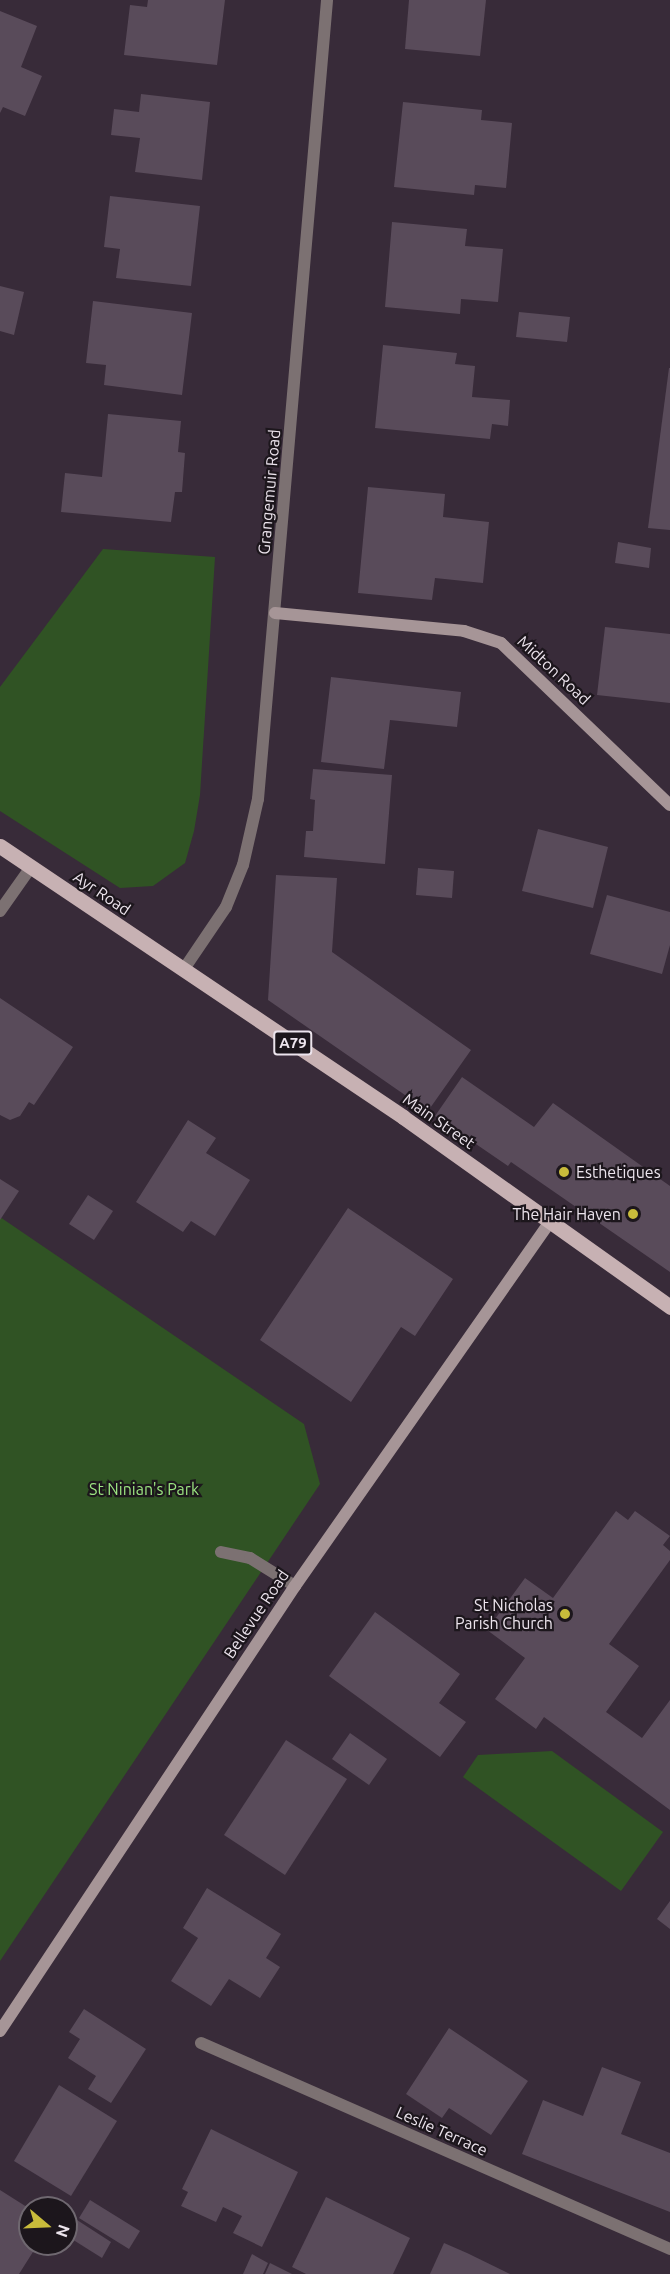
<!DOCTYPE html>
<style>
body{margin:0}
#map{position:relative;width:670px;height:2274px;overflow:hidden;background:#382b39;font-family:Ubuntu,sans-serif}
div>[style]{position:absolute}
.green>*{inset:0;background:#305324}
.building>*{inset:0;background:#594b5a}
.lane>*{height:12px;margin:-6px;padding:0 6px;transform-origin:6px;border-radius:6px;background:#7c7172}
.street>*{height:12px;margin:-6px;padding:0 6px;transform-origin:6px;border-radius:6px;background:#7c7172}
.secondary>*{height:12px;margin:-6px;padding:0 6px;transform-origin:6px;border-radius:6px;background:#a69597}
.primary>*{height:15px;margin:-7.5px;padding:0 7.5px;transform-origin:7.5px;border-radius:7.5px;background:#c7b1b3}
.dots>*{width:16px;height:16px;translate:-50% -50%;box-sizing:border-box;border:3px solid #1c161c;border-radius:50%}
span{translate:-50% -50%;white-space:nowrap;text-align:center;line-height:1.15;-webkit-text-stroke:4.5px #1c161c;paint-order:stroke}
.shield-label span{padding:2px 4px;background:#1c161c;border:2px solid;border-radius:4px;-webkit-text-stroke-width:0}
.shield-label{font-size:15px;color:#ece4ed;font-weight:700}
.street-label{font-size:16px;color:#ece4ed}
.poi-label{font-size:16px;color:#ece4ed}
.left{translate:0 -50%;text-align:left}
.right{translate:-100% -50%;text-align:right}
.park-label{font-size:16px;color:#9ce582}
.north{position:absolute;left:18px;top:2196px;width:60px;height:60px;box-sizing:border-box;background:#1c161c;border:2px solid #6f6870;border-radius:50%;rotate:109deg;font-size:16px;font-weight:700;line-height:24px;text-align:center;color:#ece4ed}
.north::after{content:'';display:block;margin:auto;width:21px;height:27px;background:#c8bb3b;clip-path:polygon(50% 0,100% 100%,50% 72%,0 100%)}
</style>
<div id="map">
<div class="green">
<i style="clip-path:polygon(103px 549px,215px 557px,200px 795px,194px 831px,185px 863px,153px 886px,120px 888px,0 811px,0 687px)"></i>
<i style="clip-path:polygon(0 1217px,304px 1424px,320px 1484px,0 1961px)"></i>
<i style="clip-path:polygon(552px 1751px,663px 1832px,621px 1891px,463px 1777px,478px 1755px)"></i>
</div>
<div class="building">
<i style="clip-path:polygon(148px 0,225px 0,217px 65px,124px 55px,130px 5px,147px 7px)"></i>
<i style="clip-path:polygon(409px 0,486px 0,480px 56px,405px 49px)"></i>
<i style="clip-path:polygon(0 11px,37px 26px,21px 67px,42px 76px,25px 116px,3px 107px,0 113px)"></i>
<i style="clip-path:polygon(141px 94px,210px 102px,202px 180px,135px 172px,140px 138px,111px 135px,114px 109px,139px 112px)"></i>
<i style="clip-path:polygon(403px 102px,482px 110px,481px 120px,512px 123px,506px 188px,475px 185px,474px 195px,394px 187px)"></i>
<i style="clip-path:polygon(110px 196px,200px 206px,191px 286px,116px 278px,120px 249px,104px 247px)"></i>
<i style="clip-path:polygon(392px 222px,467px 229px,465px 246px,503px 249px,498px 302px,461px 299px,460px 314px,385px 307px)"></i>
<i style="clip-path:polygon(0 286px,24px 292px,14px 335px,0 331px)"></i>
<i style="clip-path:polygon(93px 301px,192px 313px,182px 395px,104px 385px,106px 365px,86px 363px)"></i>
<i style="clip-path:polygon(519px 312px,570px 317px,567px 342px,516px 337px)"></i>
<i style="clip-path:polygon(383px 345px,457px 353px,455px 364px,475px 366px,472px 397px,510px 400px,508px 426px,492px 424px,490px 439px,375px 428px)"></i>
<i style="clip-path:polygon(669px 368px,670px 368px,670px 530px,648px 528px)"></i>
<i style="clip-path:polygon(108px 414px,181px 421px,178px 452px,185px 453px,182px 492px,175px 492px,171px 522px,61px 512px,65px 473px,102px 477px)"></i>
<i style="clip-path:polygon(368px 487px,445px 494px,443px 517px,489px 522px,483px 583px,435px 578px,432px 600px,358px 593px)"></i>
<i style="clip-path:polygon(618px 542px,651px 548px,649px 568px,615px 563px)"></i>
<i style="clip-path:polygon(605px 627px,670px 634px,670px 703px,597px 695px)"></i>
<i style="clip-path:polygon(331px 677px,461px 692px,457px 727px,390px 720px,384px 769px,321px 762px)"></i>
<i style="clip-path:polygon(313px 769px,392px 775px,385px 864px,304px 857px,306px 831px,313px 831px,315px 800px,310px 799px)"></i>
<i style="clip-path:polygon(538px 829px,608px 847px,593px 908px,522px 891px)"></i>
<i style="clip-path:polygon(418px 868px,454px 871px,452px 898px,416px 895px)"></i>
<i style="clip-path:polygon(276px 875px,337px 878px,332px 952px,471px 1050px,428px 1111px,268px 1000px)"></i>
<i style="clip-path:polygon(607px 895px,670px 912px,670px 945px,662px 974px,590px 954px)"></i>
<i style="clip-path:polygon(0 998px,73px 1047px,34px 1105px,29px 1102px,20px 1116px,10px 1120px,0 1115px)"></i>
<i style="clip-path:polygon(462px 1077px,534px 1127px,553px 1103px,670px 1186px,670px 1272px,511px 1162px,508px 1166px,435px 1116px)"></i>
<i style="clip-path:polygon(188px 1120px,216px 1138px,206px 1153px,250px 1180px,215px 1236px,191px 1221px,183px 1232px,136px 1202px)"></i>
<i style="clip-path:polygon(0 1179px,19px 1191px,0 1220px)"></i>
<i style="clip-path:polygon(88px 1195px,113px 1211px,94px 1240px,69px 1224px)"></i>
<i style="clip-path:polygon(348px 1208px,453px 1279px,415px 1336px,401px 1327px,351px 1402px,260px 1340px)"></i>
<i style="clip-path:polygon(616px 1511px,628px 1520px,635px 1511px,670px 1536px,663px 1545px,670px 1551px,670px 1560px,609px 1644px,639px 1666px,606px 1712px,642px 1738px,670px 1700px,670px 1810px,544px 1717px,536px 1729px,495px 1699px,525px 1658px,487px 1630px,525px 1578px,553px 1598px)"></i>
<i style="clip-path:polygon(375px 1612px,460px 1674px,439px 1703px,466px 1722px,440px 1757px,329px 1676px)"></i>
<i style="clip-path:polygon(350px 1733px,387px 1759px,369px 1785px,332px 1759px)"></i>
<i style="clip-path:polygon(286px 1740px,347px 1779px,285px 1875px,224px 1835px)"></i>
<i style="clip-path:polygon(207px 1888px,281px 1934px,266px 1958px,280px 1967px,260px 1998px,229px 1979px,211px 2006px,171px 1981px,198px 1938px,183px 1928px)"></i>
<i style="clip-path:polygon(670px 1901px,670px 1929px,657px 1919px)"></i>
<i style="clip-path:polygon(84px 2009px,146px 2049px,111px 2103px,88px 2089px,96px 2076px,68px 2058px,80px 2039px,69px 2032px)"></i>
<i style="clip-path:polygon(449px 2028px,528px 2081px,491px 2135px,449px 2108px,442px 2118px,406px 2094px)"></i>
<i style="clip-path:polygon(602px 2067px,641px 2082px,621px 2134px,670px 2153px,670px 2212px,522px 2154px,543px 2100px,583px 2116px)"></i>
<i style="clip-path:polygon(59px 2085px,117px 2121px,71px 2196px,14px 2161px)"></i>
<i style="clip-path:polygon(211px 2129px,298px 2172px,262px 2247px,233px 2233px,242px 2216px,223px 2207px,216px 2222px,181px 2206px,188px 2192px,182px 2189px)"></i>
<i style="clip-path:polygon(0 2190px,30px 2209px,30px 2244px,38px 2244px,19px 2274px,0 2274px)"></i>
<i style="clip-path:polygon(326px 2197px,410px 2238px,393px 2274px,306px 2274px,292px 2267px)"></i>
<i style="clip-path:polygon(90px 2200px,140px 2231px,129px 2249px,79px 2218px)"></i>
<i style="clip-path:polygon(77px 2220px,111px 2242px,102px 2258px,67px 2236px)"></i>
<i style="clip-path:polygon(444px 2243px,467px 2253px,510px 2274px,430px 2274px)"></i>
<i style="clip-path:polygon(252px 2254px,268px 2263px,263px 2274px,243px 2274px)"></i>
<i style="clip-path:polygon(270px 2263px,292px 2274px,265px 2274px)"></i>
</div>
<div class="lane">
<i style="left:221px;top:1552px;width:30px;rotate:12deg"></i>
<i style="left:250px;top:1558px;width:53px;rotate:31.9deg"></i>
</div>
<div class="street">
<i style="left:0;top:911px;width:54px;rotate:-54.8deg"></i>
<i style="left:184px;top:969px;width:75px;rotate:-55.9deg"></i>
<i style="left:226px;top:907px;width:45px;rotate:-68deg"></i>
<i style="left:243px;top:865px;width:68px;rotate:-77.2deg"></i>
<i style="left:258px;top:799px;width:802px;rotate:-85.06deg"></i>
<i style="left:201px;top:2043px;width:512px;rotate:23.71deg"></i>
</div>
<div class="secondary">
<i style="left:275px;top:613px;width:190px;rotate:5.4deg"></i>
<i style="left:464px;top:631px;width:39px;rotate:18deg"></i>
<i style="left:501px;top:643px;width:234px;rotate:43.8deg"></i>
<i style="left:0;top:2031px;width:534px;rotate:-56.46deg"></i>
<i style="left:295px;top:1586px;width:444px;rotate:-55deg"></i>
</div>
<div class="primary">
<i style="left:0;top:846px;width:486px;rotate:33.9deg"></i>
<i style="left:403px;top:1117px;width:328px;rotate:35.4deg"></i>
</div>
<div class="dots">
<i style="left:564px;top:1172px;background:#c8bb3b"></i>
<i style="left:633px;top:1214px;background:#c8bb3b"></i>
<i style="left:565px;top:1614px;background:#c8bb3b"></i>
</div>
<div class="shield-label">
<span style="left:293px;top:1043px">A79</span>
</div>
<div class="street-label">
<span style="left:269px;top:492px;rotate:-85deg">Grangemuir Road</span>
<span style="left:554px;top:670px;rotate:43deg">Midton Road</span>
<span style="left:102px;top:893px;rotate:34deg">Ayr Road</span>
<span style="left:439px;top:1121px;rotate:35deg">Main Street</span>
<span style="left:256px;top:1614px;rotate:-56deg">Bellevue Road</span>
<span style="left:442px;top:2131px;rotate:24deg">Leslie Terrace</span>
</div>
<div class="poi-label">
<span class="left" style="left:576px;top:1172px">Esthetiques</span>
<span class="right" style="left:621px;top:1214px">The Hair Haven</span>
<span class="right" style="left:553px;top:1614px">St Nicholas<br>Parish Church</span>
</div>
<div class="park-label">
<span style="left:144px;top:1489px">St Ninian's Park</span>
</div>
<div class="north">N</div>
</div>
